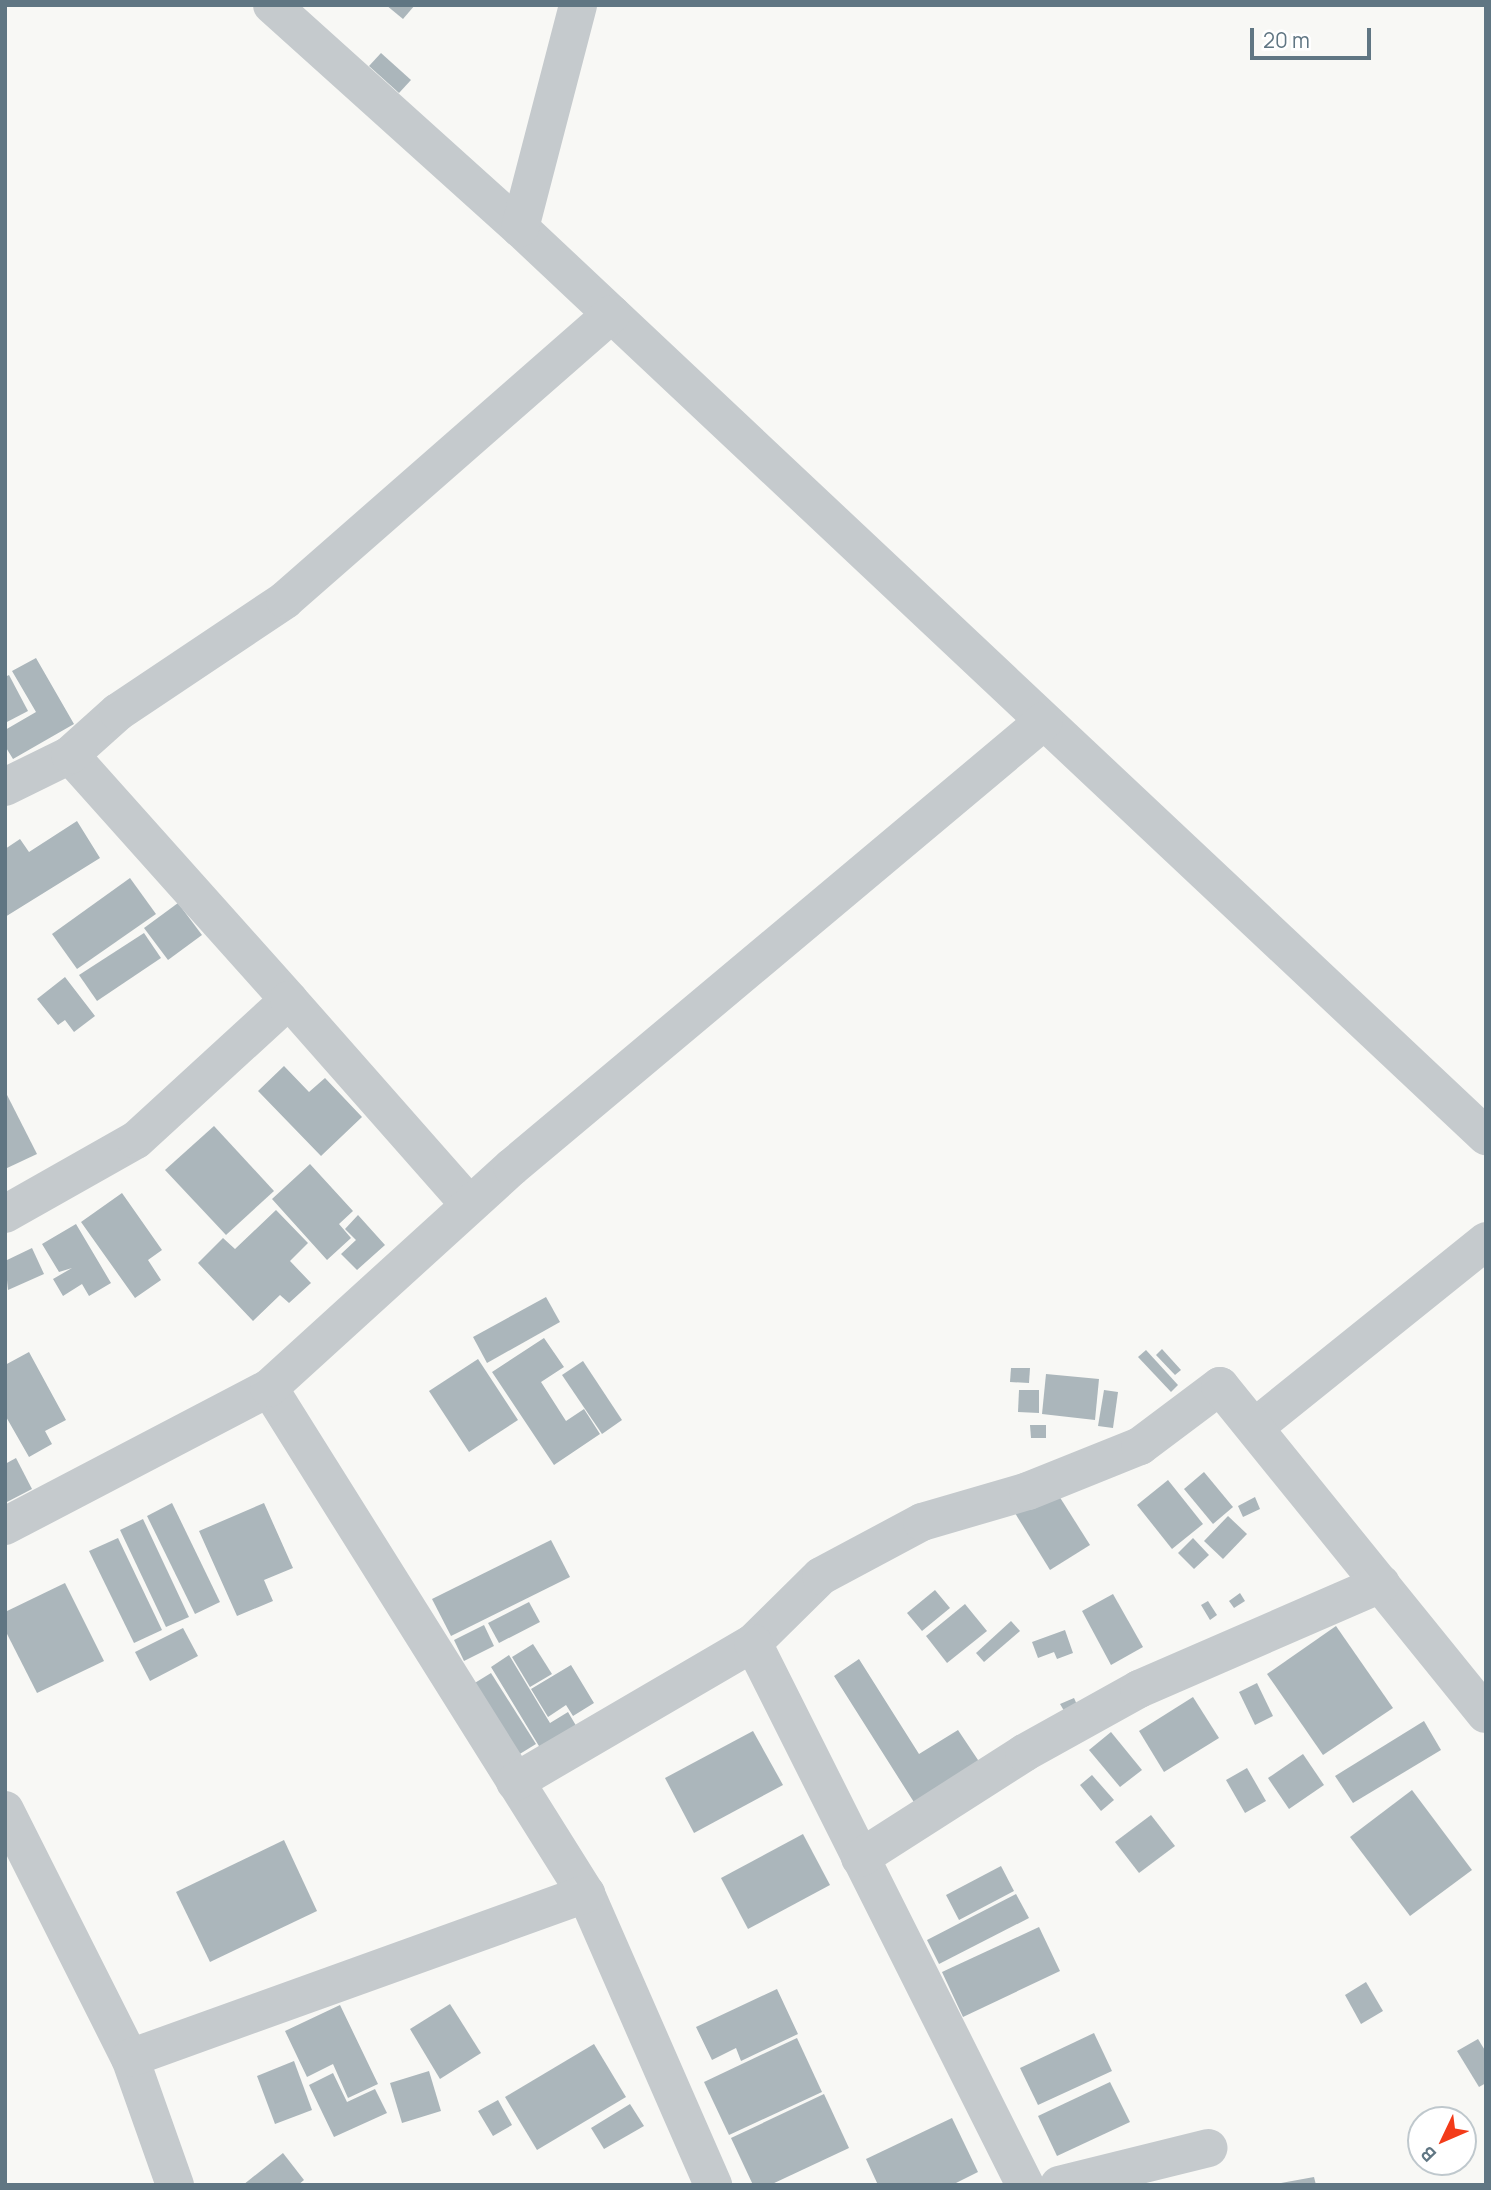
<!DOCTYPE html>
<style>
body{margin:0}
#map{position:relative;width:1491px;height:2190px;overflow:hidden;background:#f8f8f5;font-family:Manrope,sans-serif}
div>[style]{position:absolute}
.building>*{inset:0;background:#abb6bb}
.minor>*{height:38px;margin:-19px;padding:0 19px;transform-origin:19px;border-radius:19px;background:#c5cacd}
span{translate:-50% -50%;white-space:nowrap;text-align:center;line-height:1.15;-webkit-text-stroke:7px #fff;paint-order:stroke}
.frame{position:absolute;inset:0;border:7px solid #607683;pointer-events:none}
.north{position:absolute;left:1407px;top:2106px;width:70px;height:70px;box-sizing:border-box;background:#fff;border:2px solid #bfc8cd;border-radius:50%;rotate:226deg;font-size:19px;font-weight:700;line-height:28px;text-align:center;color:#607683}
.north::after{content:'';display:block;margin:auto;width:24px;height:32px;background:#f33b19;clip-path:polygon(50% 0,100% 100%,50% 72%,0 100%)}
.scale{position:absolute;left:1250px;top:28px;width:121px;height:32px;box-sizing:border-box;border:4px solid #607683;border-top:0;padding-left:9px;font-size:21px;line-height:24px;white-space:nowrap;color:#607683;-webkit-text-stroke:5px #fff;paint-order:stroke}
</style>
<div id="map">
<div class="building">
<i style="clip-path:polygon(386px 5px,415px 5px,403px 19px)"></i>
<i style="clip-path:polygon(381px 53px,411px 80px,399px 93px,369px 66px)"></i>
<i style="clip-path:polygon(36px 658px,74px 724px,13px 759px,5px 746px,5px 730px,36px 712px,12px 671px)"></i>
<i style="clip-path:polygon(9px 675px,28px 711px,5px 723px,5px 677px)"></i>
<i style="clip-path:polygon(77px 821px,100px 858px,5px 917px,5px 849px,20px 839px,29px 852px)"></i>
<i style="clip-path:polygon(130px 878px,156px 914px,77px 969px,52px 934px)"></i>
<i style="clip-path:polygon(178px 903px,202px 935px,168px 960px,144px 928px)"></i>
<i style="clip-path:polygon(144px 933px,161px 958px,97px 1001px,79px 975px)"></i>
<i style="clip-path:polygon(65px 977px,95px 1016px,74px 1032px,65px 1020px,58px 1025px,37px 999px)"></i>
<i style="clip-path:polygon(284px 1066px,309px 1092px,325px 1078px,362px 1117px,321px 1156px,258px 1091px)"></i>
<i style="clip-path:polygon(5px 1091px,37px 1154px,5px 1169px)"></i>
<i style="clip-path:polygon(214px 1126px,274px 1191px,226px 1235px,165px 1170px)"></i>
<i style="clip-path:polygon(310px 1164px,353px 1211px,339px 1224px,351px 1238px,327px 1260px,272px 1199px)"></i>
<i style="clip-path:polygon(122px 1193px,162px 1250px,148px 1260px,161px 1280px,135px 1298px,81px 1222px)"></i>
<i style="clip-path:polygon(276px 1210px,308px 1243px,290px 1261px,311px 1283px,289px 1303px,280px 1295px,253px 1321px,198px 1263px,223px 1238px,235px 1249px)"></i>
<i style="clip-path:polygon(358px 1215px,385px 1245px,357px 1270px,341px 1254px,356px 1240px,345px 1229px)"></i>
<i style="clip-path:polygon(76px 1224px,111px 1283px,89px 1296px,82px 1284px,63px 1296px,53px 1279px,72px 1268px,59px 1272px,42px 1244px)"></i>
<i style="clip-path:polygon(32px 1248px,44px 1274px,8px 1290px,5px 1261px)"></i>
<i style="clip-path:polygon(546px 1297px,560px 1322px,487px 1363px,473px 1337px)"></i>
<i style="clip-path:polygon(544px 1338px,564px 1367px,541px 1382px,566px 1421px,584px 1409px,600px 1434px,554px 1465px,492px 1372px)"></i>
<i style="clip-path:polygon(1162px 1349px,1181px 1370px,1175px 1375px,1156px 1355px)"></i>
<i style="clip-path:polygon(1146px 1350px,1178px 1385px,1171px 1392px,1138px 1357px)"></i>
<i style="clip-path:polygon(29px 1352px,66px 1420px,45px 1431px,52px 1444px,29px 1457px,5px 1415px,5px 1365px)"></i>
<i style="clip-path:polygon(478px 1359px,518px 1420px,469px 1452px,429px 1391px)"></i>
<i style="clip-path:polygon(583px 1361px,622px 1420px,602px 1434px,562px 1375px)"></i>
<i style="clip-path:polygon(1011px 1368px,1030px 1368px,1029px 1383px,1010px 1382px)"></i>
<i style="clip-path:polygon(1046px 1374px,1099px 1379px,1095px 1420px,1042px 1414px)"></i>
<i style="clip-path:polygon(1019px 1390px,1039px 1390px,1039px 1413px,1018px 1412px)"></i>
<i style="clip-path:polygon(1104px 1390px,1118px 1392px,1113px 1428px,1098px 1426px)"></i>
<i style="clip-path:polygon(1030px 1425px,1046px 1425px,1046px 1438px,1031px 1438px)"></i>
<i style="clip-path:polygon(16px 1458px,32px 1489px,5px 1503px,5px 1464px)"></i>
<i style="clip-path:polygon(1204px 1472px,1233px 1507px,1213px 1524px,1184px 1489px)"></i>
<i style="clip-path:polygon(1168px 1480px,1203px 1524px,1172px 1549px,1137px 1505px)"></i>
<i style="clip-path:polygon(1054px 1488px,1090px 1545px,1050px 1570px,1015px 1513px)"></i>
<i style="clip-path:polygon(1255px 1497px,1260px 1509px,1243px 1517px,1238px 1506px)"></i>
<i style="clip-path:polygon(172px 1503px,220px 1602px,195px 1614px,147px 1516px)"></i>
<i style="clip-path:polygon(264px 1503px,293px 1568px,264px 1580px,273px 1601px,237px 1616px,199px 1531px)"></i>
<i style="clip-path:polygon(1228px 1516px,1247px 1534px,1223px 1559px,1204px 1541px)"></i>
<i style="clip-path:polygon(143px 1519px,189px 1617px,166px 1627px,120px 1530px)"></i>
<i style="clip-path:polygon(118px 1538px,162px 1630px,134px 1643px,89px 1551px)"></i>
<i style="clip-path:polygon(1193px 1538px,1209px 1555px,1194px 1569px,1178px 1553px)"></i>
<i style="clip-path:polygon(551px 1540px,570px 1577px,451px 1636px,432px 1599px)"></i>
<i style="clip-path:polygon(65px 1583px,104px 1661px,37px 1693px,5px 1630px,5px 1612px)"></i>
<i style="clip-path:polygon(935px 1590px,950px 1608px,922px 1631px,907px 1613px)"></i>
<i style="clip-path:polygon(1240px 1593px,1245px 1601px,1234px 1608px,1229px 1601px)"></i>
<i style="clip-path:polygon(1113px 1594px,1143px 1647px,1111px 1665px,1082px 1611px)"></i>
<i style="clip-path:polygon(1208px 1601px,1217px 1615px,1210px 1620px,1201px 1605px)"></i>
<i style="clip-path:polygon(529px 1602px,540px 1622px,499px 1643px,488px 1623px)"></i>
<i style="clip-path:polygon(965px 1604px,987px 1631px,947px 1663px,926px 1636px)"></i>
<i style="clip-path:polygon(1011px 1621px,1020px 1631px,984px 1662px,976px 1653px)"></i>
<i style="clip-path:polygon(484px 1625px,494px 1646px,464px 1661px,454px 1640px)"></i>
<i style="clip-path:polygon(1336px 1626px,1393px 1708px,1323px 1755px,1267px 1674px)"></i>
<i style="clip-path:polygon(183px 1628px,198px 1656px,150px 1681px,135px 1652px)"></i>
<i style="clip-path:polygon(1065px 1630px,1073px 1653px,1057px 1659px,1054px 1652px,1038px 1658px,1032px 1642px)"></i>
<i style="clip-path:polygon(533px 1644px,552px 1674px,530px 1687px,512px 1657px)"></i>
<i style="clip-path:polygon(509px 1655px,550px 1723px,568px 1712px,578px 1729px,542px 1751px,491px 1667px)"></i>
<i style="clip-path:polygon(859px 1659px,919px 1754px,958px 1730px,982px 1766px,917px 1807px,834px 1676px)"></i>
<i style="clip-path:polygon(571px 1665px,594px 1703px,573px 1716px,566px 1705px,548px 1717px,531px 1689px)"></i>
<i style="clip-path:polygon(491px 1673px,536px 1744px,510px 1760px,465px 1689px)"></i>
<i style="clip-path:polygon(1257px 1683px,1273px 1716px,1255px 1725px,1239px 1692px)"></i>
<i style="clip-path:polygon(1193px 1697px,1219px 1738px,1164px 1772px,1139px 1731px)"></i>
<i style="clip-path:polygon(1074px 1698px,1079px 1709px,1066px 1714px,1060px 1704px)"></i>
<i style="clip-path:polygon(1424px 1721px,1441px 1750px,1353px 1803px,1335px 1776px)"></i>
<i style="clip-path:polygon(753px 1731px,783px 1785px,694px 1833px,665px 1778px)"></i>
<i style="clip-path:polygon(1111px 1732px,1142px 1770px,1120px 1787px,1089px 1750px)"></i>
<i style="clip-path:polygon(1303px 1754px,1324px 1785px,1289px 1809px,1268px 1778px)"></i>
<i style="clip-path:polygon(1247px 1768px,1266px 1801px,1245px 1813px,1226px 1780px)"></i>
<i style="clip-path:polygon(1092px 1775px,1114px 1800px,1101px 1811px,1080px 1785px)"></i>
<i style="clip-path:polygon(1412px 1790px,1472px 1870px,1410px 1916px,1350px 1837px)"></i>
<i style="clip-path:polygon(1151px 1815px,1175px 1846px,1139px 1873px,1115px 1842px)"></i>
<i style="clip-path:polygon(803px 1834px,830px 1885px,748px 1929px,721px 1878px)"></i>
<i style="clip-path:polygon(284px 1840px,317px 1911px,210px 1962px,176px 1892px)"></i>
<i style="clip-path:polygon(1001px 1866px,1014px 1891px,959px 1920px,946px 1895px)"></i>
<i style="clip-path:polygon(1016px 1894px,1029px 1918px,939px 1964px,927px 1940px)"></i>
<i style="clip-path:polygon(1039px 1927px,1060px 1971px,963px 2017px,942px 1972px)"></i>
<i style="clip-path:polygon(1366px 1982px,1383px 2011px,1361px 2024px,1345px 1995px)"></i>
<i style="clip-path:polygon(777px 1989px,798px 2034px,741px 2061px,736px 2048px,712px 2060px,696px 2027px)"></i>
<i style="clip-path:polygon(450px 2004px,481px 2053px,440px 2079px,410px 2029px)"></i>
<i style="clip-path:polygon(340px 2005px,378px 2084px,348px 2098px,333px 2064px,307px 2077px,285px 2031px)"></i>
<i style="clip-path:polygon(1094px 2033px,1112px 2071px,1038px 2105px,1020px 2068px)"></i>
<i style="clip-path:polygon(797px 2038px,822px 2092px,729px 2135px,704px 2082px)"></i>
<i style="clip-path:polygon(1478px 2039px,1486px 2052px,1486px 2083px,1479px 2087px,1457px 2051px)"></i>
<i style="clip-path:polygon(594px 2044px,626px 2097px,537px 2150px,505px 2097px)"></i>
<i style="clip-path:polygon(294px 2061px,312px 2110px,275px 2124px,257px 2076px)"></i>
<i style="clip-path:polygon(429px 2071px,441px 2111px,402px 2123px,390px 2083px)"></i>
<i style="clip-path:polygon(333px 2073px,347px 2102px,375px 2089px,387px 2113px,334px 2137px,309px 2085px)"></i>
<i style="clip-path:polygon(1110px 2082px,1130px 2122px,1057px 2156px,1038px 2116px)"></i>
<i style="clip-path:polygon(824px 2094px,849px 2148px,770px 2185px,753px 2185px,731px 2138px)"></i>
<i style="clip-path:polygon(498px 2100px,512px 2125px,493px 2136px,478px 2111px)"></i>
<i style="clip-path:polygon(630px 2104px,644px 2126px,604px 2149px,591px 2128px)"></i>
<i style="clip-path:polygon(952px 2118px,978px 2172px,952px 2185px,878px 2185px,866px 2159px)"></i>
<i style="clip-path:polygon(283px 2153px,304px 2180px,298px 2185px,243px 2185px)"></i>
<i style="clip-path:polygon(1314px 2177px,1316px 2185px,1282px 2185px,1281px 2183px)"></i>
</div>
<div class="minor">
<i style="left:272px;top:5px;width:334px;rotate:42deg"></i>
<i style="left:520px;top:228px;width:1326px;rotate:43.23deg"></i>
<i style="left:520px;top:228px;width:230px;rotate:-75.4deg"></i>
<i style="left:70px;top:755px;width:329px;rotate:48.2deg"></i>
<i style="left:5px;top:787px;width:72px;rotate:-26.2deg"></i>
<i style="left:70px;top:755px;width:64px;rotate:-41.9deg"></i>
<i style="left:118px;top:712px;width:201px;rotate:-33.8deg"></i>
<i style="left:285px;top:600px;width:434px;rotate:-41.2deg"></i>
<i style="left:5px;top:1214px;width:150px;rotate:-29.5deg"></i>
<i style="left:136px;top:1140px;width:207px;rotate:-42.5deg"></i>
<i style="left:289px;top:1000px;width:273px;rotate:48.6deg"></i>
<i style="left:269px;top:1388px;width:597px;rotate:57.93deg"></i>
<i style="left:586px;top:1894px;width:318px;rotate:66.4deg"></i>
<i style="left:1255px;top:1427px;width:297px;rotate:-38.8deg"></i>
<i style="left:5px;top:1526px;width:298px;rotate:-27.6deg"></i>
<i style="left:269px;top:1388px;width:328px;rotate:-42.3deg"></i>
<i style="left:512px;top:1167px;width:694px;rotate:-39.97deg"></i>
<i style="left:753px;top:1643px;width:95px;rotate:-44.6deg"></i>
<i style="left:821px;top:1576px;width:115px;rotate:-28.1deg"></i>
<i style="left:922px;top:1522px;width:110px;rotate:-16.3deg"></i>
<i style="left:1028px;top:1491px;width:121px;rotate:-21.9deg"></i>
<i style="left:1140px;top:1446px;width:100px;rotate:-36.9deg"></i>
<i style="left:1220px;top:1386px;width:422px;rotate:51deg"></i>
<i style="left:515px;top:1782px;width:276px;rotate:-30.3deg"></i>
<i style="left:753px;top:1643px;width:606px;rotate:63.35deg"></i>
<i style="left:5px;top:1810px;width:278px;rotate:63.3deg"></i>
<i style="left:130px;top:2058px;width:135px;rotate:70.5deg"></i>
<i style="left:860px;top:1858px;width:195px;rotate:-32.6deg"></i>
<i style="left:1024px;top:1753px;width:132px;rotate:-29.1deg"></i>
<i style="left:1139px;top:1689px;width:264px;rotate:-23.5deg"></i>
<i style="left:130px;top:2058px;width:485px;rotate:-19.8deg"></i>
<i style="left:1059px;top:2185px;width:154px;rotate:-13.9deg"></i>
</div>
<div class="frame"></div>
<div class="north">B</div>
<div class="scale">20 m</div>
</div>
